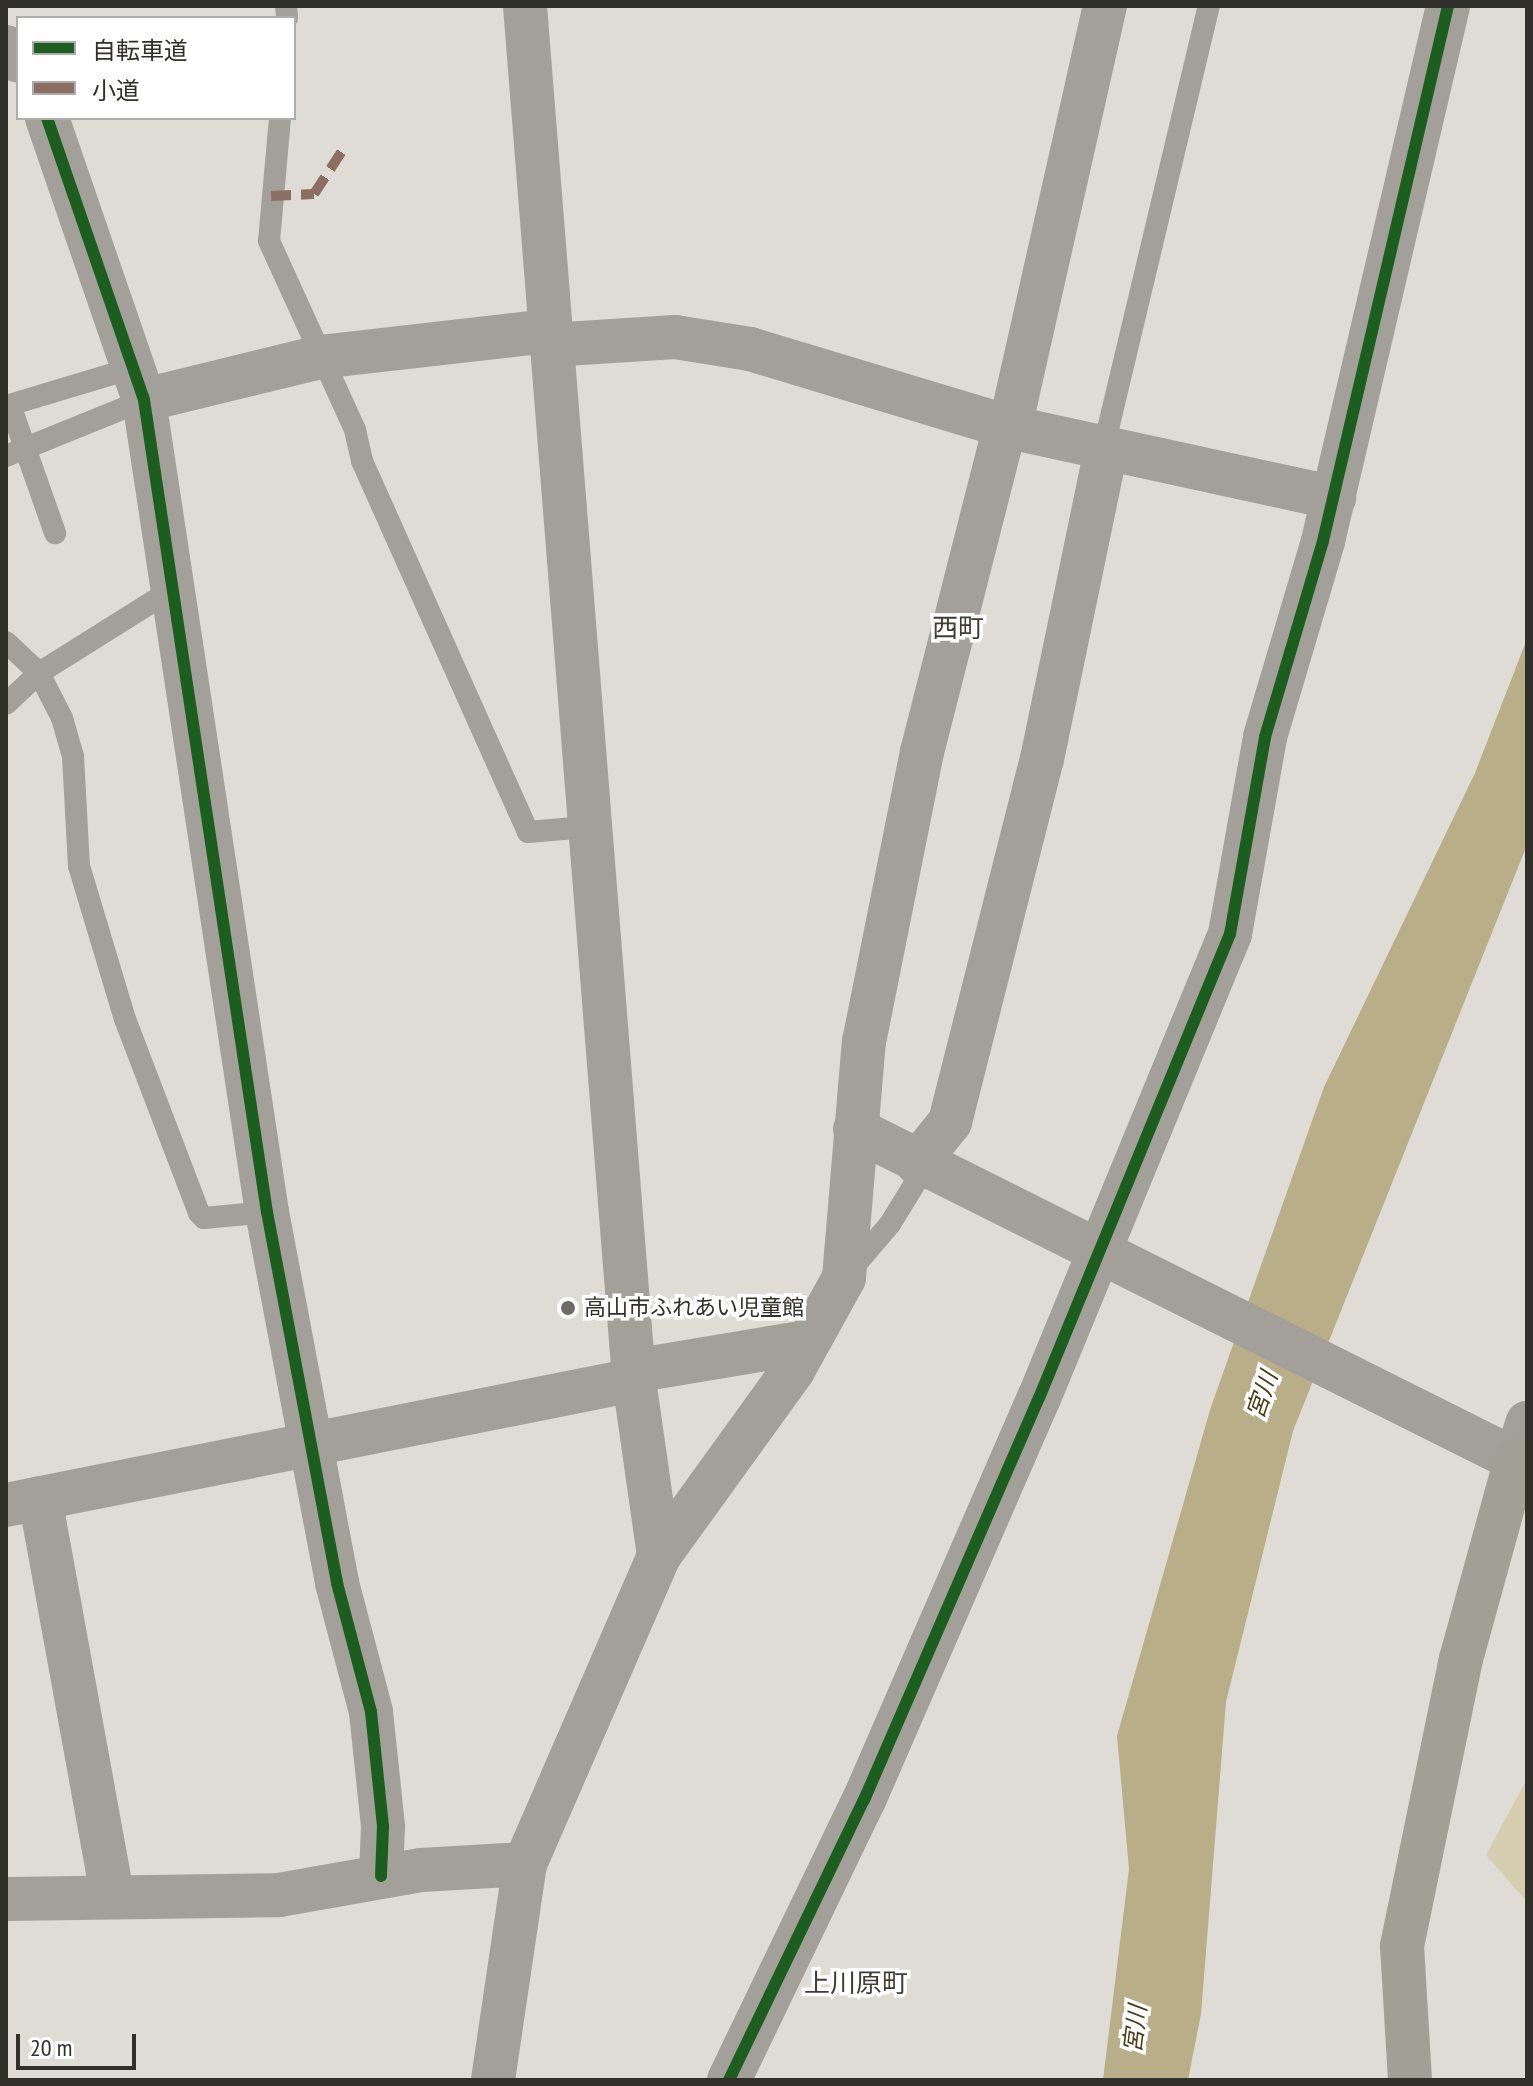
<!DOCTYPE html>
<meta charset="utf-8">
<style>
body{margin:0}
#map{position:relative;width:1533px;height:2086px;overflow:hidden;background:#dedcd5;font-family:"PT Sans Narrow","Noto Sans JP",sans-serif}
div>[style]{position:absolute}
.green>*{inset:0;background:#d5ceb0}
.water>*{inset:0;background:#b8ae88}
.lane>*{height:22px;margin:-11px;padding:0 11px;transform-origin:11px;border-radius:11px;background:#a2a099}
.street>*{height:44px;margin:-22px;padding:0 22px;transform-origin:22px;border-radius:22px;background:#a2a099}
.secondary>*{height:44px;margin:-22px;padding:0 22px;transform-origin:22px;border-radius:22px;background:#a19f96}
.quiet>*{height:10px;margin-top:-5px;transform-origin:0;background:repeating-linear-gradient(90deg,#8d6e63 0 20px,transparent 0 30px)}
.cycleway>*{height:12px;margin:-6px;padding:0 6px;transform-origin:6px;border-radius:6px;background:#1b5e20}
.dots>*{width:22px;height:22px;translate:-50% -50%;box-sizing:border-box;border:4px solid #fff;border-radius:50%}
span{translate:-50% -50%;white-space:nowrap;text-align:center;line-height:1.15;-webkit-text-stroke:7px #fff;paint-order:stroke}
.poi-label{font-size:22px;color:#302f29}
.left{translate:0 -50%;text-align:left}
.water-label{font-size:24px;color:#473d13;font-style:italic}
.quarter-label{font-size:26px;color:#403e33}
.frame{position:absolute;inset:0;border:8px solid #302f29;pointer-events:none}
.legend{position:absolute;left:16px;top:16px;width:280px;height:104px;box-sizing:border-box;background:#fff;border:2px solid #acaca9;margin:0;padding:10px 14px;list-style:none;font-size:24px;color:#302f29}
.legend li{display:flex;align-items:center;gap:16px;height:40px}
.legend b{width:40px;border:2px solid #acaca9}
.scale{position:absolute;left:16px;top:2034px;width:120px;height:36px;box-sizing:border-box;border:4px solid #302f29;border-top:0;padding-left:10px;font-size:24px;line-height:28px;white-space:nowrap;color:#302f29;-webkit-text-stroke:6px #fff;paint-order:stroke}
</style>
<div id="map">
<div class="green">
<i style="clip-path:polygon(1527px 1779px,1527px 1902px,1486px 1855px)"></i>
</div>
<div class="water">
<i style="clip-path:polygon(1527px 639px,1527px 845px,1293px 1431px,1226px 1702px,1201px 2014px,1188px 2080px,1103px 2080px,1129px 1869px,1117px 1736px,1210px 1410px,1324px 1087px,1475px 773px)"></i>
</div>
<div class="lane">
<i style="left:286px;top:6px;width:12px;rotate:85deg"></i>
<i style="left:280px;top:118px;width:123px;rotate:95.1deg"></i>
<i style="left:269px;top:241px;width:208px;rotate:65.5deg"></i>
<i style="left:355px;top:430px;width:32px;rotate:77deg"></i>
<i style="left:362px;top:461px;width:406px;rotate:65.9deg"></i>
<i style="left:528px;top:832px;width:58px;rotate:-4.9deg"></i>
<i style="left:10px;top:405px;width:136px;rotate:70.6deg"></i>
<i style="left:6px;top:406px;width:133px;rotate:-16.7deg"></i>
<i style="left:1103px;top:450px;width:456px;rotate:-76.6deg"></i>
<i style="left:6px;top:456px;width:149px;rotate:-22.1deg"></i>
<i style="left:6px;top:642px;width:45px;rotate:43.2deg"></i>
<i style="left:39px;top:673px;width:51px;rotate:62.9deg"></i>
<i style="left:62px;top:718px;width:40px;rotate:74deg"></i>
<i style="left:73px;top:756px;width:110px;rotate:86.9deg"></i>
<i style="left:79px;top:866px;width:160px;rotate:73.3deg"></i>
<i style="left:125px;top:1019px;width:208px;rotate:69.1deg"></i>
<i style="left:199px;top:1213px;width:7px;rotate:45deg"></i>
<i style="left:204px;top:1218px;width:63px;rotate:-5.4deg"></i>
<i style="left:6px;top:704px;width:45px;rotate:-43.2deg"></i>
<i style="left:39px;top:673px;width:158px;rotate:-32.1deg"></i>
<i style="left:850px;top:1271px;width:62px;rotate:-49.6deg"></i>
<i style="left:890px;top:1224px;width:67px;rotate:-58.4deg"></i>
</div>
<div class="street">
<i style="left:525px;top:6px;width:1378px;rotate:85.46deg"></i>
<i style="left:634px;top:1380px;width:178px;rotate:81.9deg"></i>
<i style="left:6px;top:47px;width:18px;rotate:49deg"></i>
<i style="left:47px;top:118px;width:298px;rotate:71deg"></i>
<i style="left:144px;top:400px;width:821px;rotate:81.39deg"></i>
<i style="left:267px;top:1212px;width:378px;rotate:79.3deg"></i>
<i style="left:337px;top:1583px;width:133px;rotate:75.2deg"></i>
<i style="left:371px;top:1712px;width:115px;rotate:84deg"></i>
<i style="left:383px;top:1826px;width:50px;rotate:92.3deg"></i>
<i style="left:550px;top:345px;width:125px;rotate:-3.7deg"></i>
<i style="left:675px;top:337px;width:76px;rotate:9.1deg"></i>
<i style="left:750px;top:349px;width:266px;rotate:16.8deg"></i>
<i style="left:1005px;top:426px;width:337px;rotate:12.3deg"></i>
<i style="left:144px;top:400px;width:181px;rotate:-13.7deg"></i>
<i style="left:320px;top:357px;width:230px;rotate:-6.5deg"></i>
<i style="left:1010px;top:427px;width:432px;rotate:-77.3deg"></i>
<i style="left:855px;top:1129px;width:739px;rotate:26.6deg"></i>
<i style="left:1516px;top:1460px;width:39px;rotate:-73deg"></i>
<i style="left:917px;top:1163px;width:53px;rotate:-51.2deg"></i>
<i style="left:950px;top:1122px;width:374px;rotate:-75.8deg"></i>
<i style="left:1042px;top:759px;width:315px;rotate:-78.3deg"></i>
<i style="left:633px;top:1371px;width:175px;rotate:-9.5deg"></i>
<i style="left:40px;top:1498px;width:404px;rotate:79.7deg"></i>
<i style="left:6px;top:1505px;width:640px;rotate:-11.26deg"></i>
<i style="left:6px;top:1899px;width:273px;rotate:-0.8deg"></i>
<i style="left:279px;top:1895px;width:144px;rotate:-10deg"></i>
<i style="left:421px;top:1870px;width:104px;rotate:-3.3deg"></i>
<i style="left:493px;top:2080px;width:218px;rotate:-81.6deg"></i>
<i style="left:525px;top:1864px;width:336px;rotate:-66.5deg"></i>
<i style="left:659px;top:1556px;width:229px;rotate:-54.2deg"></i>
<i style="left:793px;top:1370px;width:105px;rotate:-61deg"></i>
<i style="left:844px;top:1278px;width:237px;rotate:-85.2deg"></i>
<i style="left:864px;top:1042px;width:296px;rotate:-78.7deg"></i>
<i style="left:922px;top:752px;width:336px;rotate:-75.7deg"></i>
<i style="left:729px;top:2080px;width:311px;rotate:-64.3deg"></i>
<i style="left:864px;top:1800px;width:438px;rotate:-66.5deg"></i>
<i style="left:1039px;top:1398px;width:502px;rotate:-67.63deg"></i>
<i style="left:1230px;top:934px;width:200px;rotate:-79.9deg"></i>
<i style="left:1265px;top:737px;width:204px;rotate:-73.5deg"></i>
<i style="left:1323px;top:541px;width:549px;rotate:-76.85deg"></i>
</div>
<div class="secondary">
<i style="left:1410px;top:2080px;width:134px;rotate:-93.4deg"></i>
<i style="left:1402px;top:1946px;width:293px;rotate:-78.4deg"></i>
<i style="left:1461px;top:1659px;width:206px;rotate:-74.6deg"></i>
</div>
<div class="quiet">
<i style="left:271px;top:196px;width:43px;rotate:-2.7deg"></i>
<i style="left:314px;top:194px;width:55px;rotate:-56.9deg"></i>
</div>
<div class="cycleway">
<i style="left:47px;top:118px;width:298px;rotate:71deg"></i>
<i style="left:144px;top:400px;width:821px;rotate:81.39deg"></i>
<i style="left:267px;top:1212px;width:378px;rotate:79.3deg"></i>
<i style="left:337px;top:1583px;width:133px;rotate:75.2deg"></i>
<i style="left:371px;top:1712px;width:115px;rotate:84deg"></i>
<i style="left:383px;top:1826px;width:50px;rotate:92.3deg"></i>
<i style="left:729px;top:2080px;width:311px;rotate:-64.3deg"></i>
<i style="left:864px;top:1800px;width:438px;rotate:-66.5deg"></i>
<i style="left:1039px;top:1398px;width:502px;rotate:-67.63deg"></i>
<i style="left:1230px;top:934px;width:200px;rotate:-79.9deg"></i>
<i style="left:1265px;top:737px;width:204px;rotate:-73.5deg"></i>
<i style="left:1323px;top:541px;width:549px;rotate:-76.85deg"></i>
</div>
<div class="dots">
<i style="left:568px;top:1308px;background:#6d6c65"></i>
</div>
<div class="poi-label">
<span class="left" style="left:584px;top:1308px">高山市ふれあい児童館</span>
</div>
<div class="water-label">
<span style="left:1262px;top:1395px;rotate:-71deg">宮川</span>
<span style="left:1135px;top:2029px;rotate:-83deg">宮川</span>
</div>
<div class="quarter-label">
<span style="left:958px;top:628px">西町</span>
<span style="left:856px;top:1983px">上川原町</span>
</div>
<div class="frame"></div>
<ul class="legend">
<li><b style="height:10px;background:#1b5e20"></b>自転車道</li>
<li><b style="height:10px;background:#8d6e63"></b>小道</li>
</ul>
<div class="scale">20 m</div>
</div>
